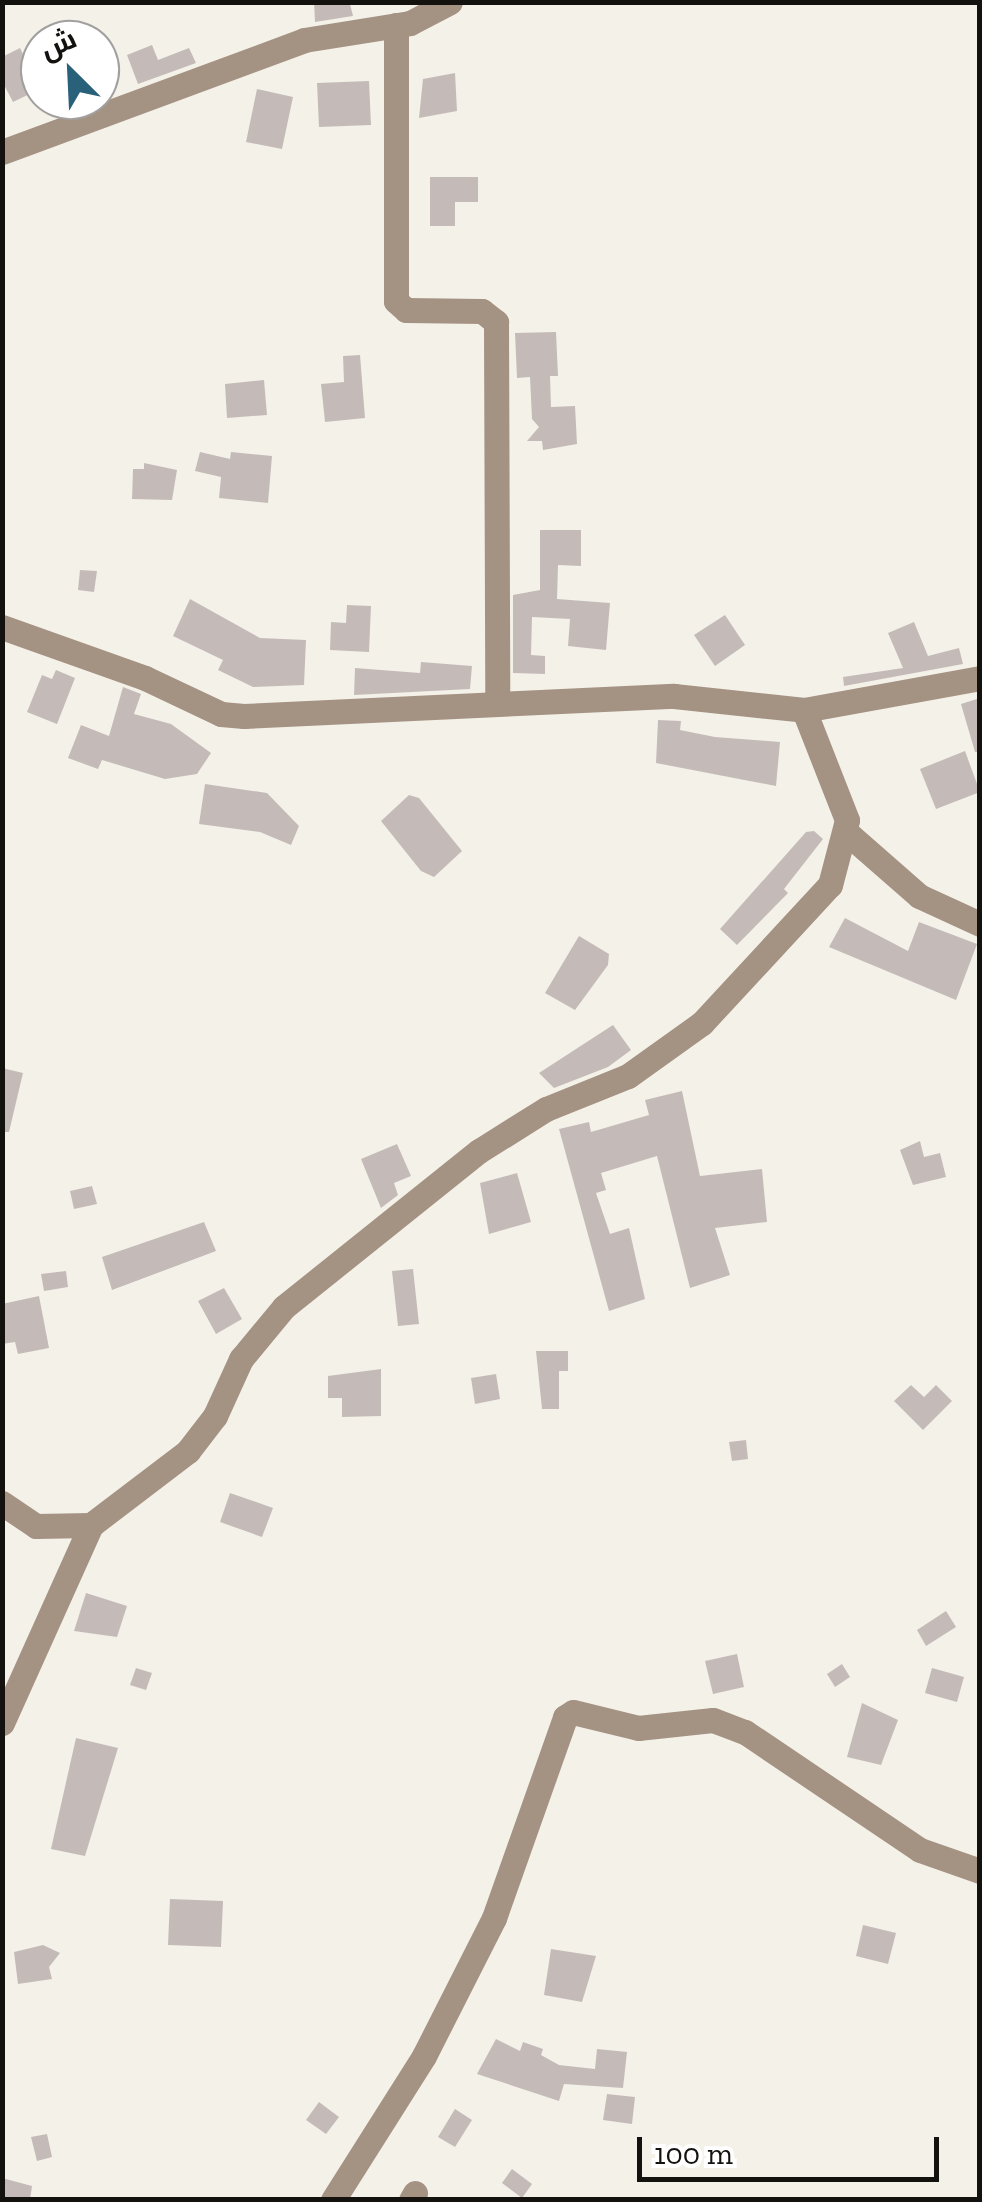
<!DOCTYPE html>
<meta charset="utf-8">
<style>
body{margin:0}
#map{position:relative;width:982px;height:2202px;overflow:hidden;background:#f4f1e9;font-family:"Zilla Slab",Cairo,serif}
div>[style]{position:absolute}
.building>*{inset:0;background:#c4bbb8}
.minor>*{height:25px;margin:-12.5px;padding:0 12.5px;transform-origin:12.5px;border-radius:12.5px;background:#a49283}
span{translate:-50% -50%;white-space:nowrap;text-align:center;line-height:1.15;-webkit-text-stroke:10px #fff;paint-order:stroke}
.frame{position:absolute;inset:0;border:5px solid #13120f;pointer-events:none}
.north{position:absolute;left:20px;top:20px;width:100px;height:100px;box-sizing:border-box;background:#fff;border:2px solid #a1a09f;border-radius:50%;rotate:336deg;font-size:28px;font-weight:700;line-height:40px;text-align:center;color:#13120f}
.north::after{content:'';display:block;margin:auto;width:35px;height:45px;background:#29607a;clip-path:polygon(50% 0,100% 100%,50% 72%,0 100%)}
.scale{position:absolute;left:637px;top:2137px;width:302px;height:45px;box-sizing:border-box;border:5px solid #13120f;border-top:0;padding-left:12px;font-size:30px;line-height:35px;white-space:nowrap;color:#13120f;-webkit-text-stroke:8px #fff;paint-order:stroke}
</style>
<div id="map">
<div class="building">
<i style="clip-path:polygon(314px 2px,350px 4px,353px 16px,315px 22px)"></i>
<i style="clip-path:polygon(152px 45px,158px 60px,189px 48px,196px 63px,138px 84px,127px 55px)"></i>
<i style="clip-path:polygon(20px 48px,40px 89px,13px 102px,2px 81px,2px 57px)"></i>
<i style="clip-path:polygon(455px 73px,457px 111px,419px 118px,423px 79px)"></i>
<i style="clip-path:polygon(369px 81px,371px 125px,319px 127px,317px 83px)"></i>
<i style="clip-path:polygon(257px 89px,293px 97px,282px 149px,246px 142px)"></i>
<i style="clip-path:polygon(430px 177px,478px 177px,478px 202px,455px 202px,455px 226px,430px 226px)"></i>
<i style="clip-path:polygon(556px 332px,558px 376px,550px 376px,551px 407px,575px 406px,577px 444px,543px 450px,542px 441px,527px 441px,539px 427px,532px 419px,530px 377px,517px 378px,515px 333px)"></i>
<i style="clip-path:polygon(360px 355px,365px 418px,325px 422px,321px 384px,344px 382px,343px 356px)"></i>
<i style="clip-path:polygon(264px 380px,267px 415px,227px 418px,225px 384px)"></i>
<i style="clip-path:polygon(200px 452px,230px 459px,231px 452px,272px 456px,268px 503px,219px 498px,221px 477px,195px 471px)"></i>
<i style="clip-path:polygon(144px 463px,177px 470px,172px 500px,132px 499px,133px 469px,144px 469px)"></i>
<i style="clip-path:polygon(540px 530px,581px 530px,581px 566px,558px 565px,557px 599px,610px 603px,606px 650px,568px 646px,570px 619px,532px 617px,531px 655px,545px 656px,545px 674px,513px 673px,513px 595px,540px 590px)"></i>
<i style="clip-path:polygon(80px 570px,97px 571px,94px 592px,78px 590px)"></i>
<i style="clip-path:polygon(190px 599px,260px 638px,306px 640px,304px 685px,253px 687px,218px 670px,223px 660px,173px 636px)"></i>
<i style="clip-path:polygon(347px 605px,371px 606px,369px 652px,330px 650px,331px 622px,346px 623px)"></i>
<i style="clip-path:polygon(725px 615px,745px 645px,715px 666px,694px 635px)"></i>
<i style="clip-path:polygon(914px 622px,928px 656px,959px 648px,963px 664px,844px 686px,843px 677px,903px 668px,888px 633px)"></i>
<i style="clip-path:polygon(421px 662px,472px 666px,470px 689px,354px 695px,355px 668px,420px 673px)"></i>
<i style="clip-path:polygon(56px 670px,75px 678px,57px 724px,27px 712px,42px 675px,52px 679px)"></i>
<i style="clip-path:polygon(123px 687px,141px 694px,134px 714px,171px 724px,211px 753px,197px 774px,165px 779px,102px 760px,98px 769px,68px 758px,81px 725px,109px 736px)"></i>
<i style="clip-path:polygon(980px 698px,980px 752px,975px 752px,961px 704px)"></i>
<i style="clip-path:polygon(658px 720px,681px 721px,680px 730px,715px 737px,780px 742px,776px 786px,656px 763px)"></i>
<i style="clip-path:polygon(965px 751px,980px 792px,936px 809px,920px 769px)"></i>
<i style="clip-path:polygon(205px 784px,267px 793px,299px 826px,291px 845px,260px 832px,199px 824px)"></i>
<i style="clip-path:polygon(409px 795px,419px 798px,462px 851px,434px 877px,421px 871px,381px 821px)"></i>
<i style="clip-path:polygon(814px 831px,823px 839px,784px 889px,788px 893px,737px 945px,720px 929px,806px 832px)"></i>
<i style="clip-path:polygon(845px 918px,908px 951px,919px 922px,977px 944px,956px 1000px,829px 947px)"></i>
<i style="clip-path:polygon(579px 936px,609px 954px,608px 965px,575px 1010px,545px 993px)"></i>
<i style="clip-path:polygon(613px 1025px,631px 1050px,608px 1067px,554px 1088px,539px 1073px)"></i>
<i style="clip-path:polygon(2px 1068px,23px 1073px,9px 1132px,2px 1132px)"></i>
<i style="clip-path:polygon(682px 1091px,700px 1176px,762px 1169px,767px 1222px,715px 1228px,730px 1275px,690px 1288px,657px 1156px,601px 1173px,606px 1190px,596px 1193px,610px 1234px,629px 1228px,645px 1299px,609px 1311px,559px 1129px,589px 1122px,591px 1132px,649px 1115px,645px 1100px)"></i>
<i style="clip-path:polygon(920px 1141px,924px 1157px,940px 1153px,946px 1177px,913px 1185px,900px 1150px)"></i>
<i style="clip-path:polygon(397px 1144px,411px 1176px,394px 1183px,398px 1195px,381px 1208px,361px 1159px)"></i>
<i style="clip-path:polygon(517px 1173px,531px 1222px,489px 1234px,480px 1183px)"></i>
<i style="clip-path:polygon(92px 1186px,97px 1204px,74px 1209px,70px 1191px)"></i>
<i style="clip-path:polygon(204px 1222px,216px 1251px,112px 1290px,102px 1257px)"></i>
<i style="clip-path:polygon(413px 1269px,419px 1324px,398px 1326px,392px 1271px)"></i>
<i style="clip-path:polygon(66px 1271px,68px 1287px,44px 1291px,41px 1274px)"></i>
<i style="clip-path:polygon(224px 1288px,242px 1319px,216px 1334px,198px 1301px)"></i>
<i style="clip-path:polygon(39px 1296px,49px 1348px,18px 1354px,15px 1342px,2px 1344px,2px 1304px)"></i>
<i style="clip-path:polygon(536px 1351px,568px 1351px,568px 1371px,559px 1371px,559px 1409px,542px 1409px)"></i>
<i style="clip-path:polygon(381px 1369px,381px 1416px,342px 1417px,342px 1398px,328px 1398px,328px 1376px)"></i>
<i style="clip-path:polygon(496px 1374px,500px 1399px,475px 1404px,471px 1378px)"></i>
<i style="clip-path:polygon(911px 1385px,924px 1397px,936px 1385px,952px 1401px,923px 1430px,894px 1401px)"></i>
<i style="clip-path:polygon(746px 1440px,748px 1459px,732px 1461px,729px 1442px)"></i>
<i style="clip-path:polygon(230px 1493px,273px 1508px,262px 1537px,220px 1522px)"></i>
<i style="clip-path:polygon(86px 1593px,127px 1606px,117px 1637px,74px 1631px)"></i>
<i style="clip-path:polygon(946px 1611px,956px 1627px,926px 1646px,917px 1630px)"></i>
<i style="clip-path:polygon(737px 1654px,744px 1687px,713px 1694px,705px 1661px)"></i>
<i style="clip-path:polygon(842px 1664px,850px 1677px,835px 1687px,827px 1674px)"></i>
<i style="clip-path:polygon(136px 1668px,152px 1673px,146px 1690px,130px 1685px)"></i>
<i style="clip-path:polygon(932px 1668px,964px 1677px,957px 1702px,925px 1693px)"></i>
<i style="clip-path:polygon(862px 1703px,898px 1720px,881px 1765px,847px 1757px)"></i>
<i style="clip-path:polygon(76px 1738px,118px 1748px,85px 1856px,51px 1849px)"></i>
<i style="clip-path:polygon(170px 1899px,223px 1901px,221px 1947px,168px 1945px)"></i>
<i style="clip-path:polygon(863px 1925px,896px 1933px,888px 1964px,856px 1956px)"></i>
<i style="clip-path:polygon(43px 1945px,60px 1953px,49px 1967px,52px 1979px,18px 1984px,14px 1952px)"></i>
<i style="clip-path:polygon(551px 1949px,596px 1956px,582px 2002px,544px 1995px)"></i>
<i style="clip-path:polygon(496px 2039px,520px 2051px,523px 2042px,543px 2049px,541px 2055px,559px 2065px,595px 2069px,597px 2049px,627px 2052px,623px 2088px,564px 2084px,559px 2101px,477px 2074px)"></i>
<i style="clip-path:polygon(607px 2094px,635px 2097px,632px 2124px,603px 2120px)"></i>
<i style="clip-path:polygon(319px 2102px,339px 2117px,326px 2134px,306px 2120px)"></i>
<i style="clip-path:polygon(455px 2109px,472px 2120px,455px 2147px,438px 2137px)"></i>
<i style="clip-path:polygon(47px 2134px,52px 2157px,37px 2161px,31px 2137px)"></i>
<i style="clip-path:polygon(512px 2169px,532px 2184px,522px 2198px,502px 2183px)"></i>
<i style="clip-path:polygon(2px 2178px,32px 2186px,30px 2200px,2px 2200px)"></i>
</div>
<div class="minor">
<i style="left:396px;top:25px;width:276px;rotate:90deg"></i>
<i style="left:396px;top:301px;width:13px;rotate:42deg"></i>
<i style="left:406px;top:310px;width:76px;rotate:0.8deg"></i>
<i style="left:482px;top:311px;width:18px;rotate:38deg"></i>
<i style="left:496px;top:322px;width:379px;rotate:89.8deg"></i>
<i style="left:2px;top:152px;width:322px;rotate:-20.3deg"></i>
<i style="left:304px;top:40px;width:107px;rotate:-9.1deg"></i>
<i style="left:410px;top:23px;width:45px;rotate:-27.7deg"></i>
<i style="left:2px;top:627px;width:152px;rotate:19.6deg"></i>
<i style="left:145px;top:678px;width:84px;rotate:25.3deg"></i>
<i style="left:221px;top:714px;width:23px;rotate:5deg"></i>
<i style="left:244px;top:716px;width:430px;rotate:-2.7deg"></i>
<i style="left:674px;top:696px;width:131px;rotate:6.1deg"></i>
<i style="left:804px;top:710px;width:179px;rotate:-10.3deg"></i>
<i style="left:846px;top:832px;width:97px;rotate:41.2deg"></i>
<i style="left:919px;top:896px;width:67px;rotate:24.7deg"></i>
<i style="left:2px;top:1503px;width:41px;rotate:34.1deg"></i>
<i style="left:36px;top:1526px;width:55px;rotate:-1deg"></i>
<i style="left:2px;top:1723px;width:217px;rotate:-65.8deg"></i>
<i style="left:91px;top:1525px;width:122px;rotate:-37.3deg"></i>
<i style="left:188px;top:1451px;width:44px;rotate:-52.4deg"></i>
<i style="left:215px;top:1416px;width:63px;rotate:-65.5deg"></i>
<i style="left:241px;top:1359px;width:67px;rotate:-50.4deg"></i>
<i style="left:284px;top:1307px;width:250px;rotate:-38.7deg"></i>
<i style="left:479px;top:1151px;width:79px;rotate:-32.1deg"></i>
<i style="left:546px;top:1109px;width:88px;rotate:-21.9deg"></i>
<i style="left:628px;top:1076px;width:91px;rotate:-35.6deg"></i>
<i style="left:702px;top:1023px;width:188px;rotate:-47.2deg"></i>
<i style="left:830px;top:885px;width:67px;rotate:-75.3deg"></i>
<i style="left:847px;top:820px;width:118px;rotate:-111.4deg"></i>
<i style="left:333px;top:2200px;width:170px;rotate:-57.7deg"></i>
<i style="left:424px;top:2056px;width:155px;rotate:-63.1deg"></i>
<i style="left:494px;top:1918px;width:213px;rotate:-70.5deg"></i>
<i style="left:565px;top:1717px;width:9px;rotate:-32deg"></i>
<i style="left:573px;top:1712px;width:67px;rotate:13.8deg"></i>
<i style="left:638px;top:1728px;width:75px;rotate:-6.1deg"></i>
<i style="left:713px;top:1720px;width:34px;rotate:21deg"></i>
<i style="left:745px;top:1732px;width:211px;rotate:34deg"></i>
<i style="left:920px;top:1850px;width:64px;rotate:19.3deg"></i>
<i style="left:411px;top:2200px;width:8px;rotate:-60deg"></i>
</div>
<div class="frame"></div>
<div class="north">ش</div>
<div class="scale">100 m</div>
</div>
